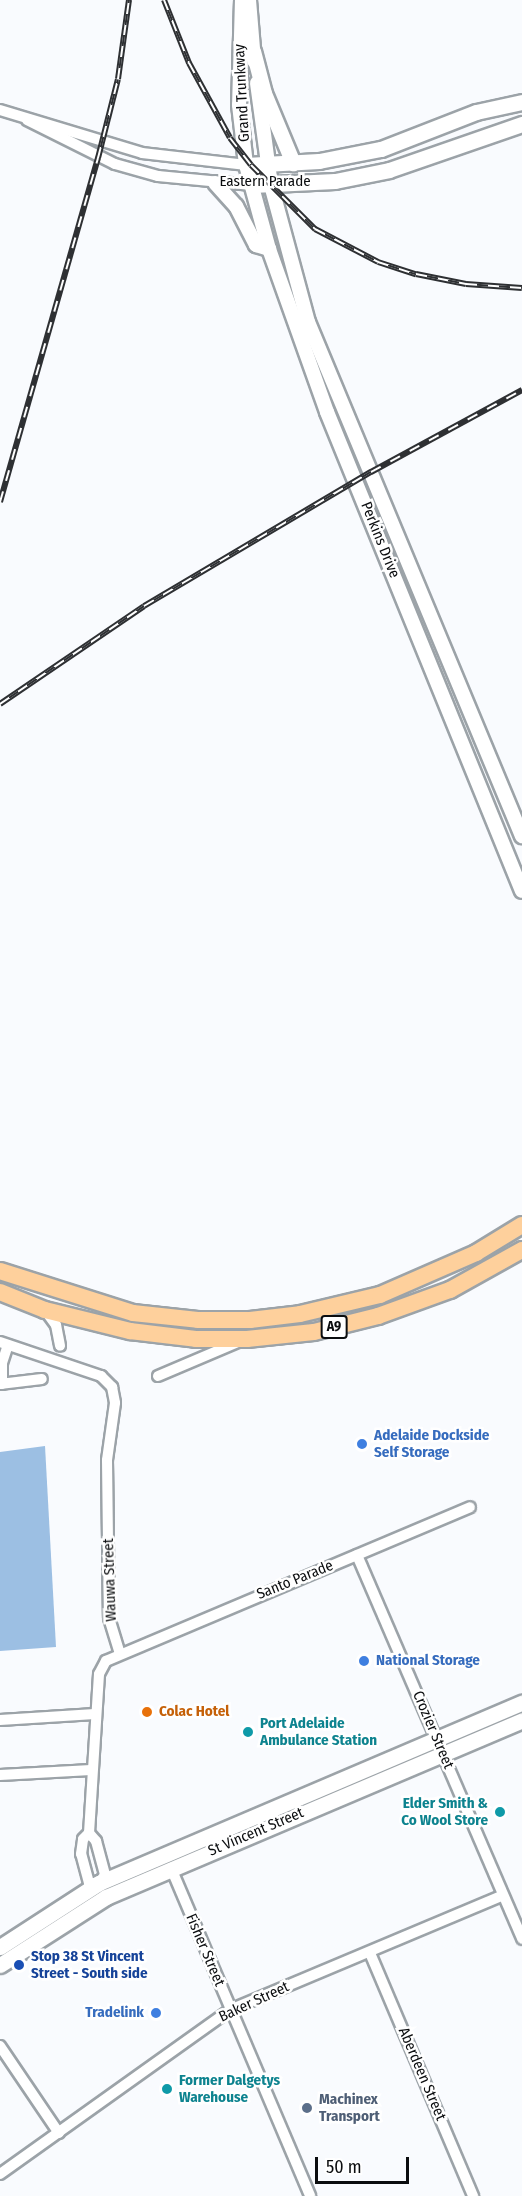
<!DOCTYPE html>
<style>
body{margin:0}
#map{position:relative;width:522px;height:2196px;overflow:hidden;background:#f9fbfe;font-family:"Fira Sans Condensed",sans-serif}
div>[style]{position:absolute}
.water>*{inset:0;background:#9cbfe3}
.roads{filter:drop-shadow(2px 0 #9ca3a8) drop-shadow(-2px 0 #9ca3a8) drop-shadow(0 2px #9ca3a8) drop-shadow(0 -2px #9ca3a8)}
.minor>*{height:10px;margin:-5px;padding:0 5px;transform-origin:5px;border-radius:5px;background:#fff}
.tertiary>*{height:14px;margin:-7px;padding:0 7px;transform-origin:7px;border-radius:7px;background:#fff}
.secondary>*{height:15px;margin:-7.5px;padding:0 7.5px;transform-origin:7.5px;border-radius:7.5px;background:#fff}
.trunk>*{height:16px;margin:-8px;padding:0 8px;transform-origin:8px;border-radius:8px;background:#fed09c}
.rail>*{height:6px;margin-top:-3px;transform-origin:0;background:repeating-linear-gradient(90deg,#fff 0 11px,#2e3033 0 22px);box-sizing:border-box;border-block:2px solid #2e3033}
.dots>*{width:16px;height:16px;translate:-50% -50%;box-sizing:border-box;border:3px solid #fff;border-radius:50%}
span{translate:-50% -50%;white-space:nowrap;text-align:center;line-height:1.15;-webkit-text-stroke:5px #fff;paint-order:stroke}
.shield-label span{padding:2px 4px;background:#fff;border:2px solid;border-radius:4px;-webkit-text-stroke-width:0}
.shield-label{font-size:14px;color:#0b0d0f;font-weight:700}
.street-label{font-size:15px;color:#0b0d0f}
.shop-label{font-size:15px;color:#366cbe;font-weight:700}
.left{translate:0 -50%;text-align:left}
.right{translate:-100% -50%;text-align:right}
.food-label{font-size:15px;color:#c56008;font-weight:700}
.culture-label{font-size:15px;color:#0d838f;font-weight:700}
.transit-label{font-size:15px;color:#164399;font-weight:700}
.service-label{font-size:15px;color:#4e5e75;font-weight:700}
.scale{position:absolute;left:315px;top:2157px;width:94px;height:27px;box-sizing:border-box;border:3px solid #0b0d0f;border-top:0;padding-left:8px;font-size:18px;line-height:21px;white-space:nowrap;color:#0b0d0f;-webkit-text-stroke:4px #fff;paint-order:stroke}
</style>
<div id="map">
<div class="water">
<i style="clip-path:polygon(45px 1446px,56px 1647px,0 1651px,0 1452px)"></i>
</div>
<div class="roads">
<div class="minor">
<i style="left:0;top:110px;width:148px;rotate:16.8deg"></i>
<i style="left:142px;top:153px;width:105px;rotate:6.6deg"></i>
<i style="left:27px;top:120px;width:98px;rotate:26.6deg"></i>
<i style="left:115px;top:164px;width:45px;rotate:15.6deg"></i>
<i style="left:158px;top:176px;width:94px;rotate:5.5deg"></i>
<i style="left:45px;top:1310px;width:19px;rotate:54deg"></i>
<i style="left:56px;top:1325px;width:21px;rotate:79deg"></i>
<i style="left:0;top:1342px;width:107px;rotate:18.6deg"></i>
<i style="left:101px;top:1376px;width:16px;rotate:45deg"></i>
<i style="left:112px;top:1387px;width:16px;rotate:79deg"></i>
<i style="left:115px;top:1403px;width:58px;rotate:98deg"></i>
<i style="left:107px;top:1460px;width:158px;rotate:89.3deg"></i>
<i style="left:109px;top:1618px;width:37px;rotate:73deg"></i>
<i style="left:158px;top:1376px;width:87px;rotate:-23deg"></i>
<i style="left:0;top:1384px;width:42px;rotate:-6.8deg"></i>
<i style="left:2px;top:1384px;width:21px;rotate:-90deg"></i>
<i style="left:2px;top:1363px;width:19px;rotate:-72deg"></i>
<i style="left:357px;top:1555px;width:418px;rotate:66.7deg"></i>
<i style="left:0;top:1720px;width:95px;rotate:-3.6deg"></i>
<i style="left:0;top:1775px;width:91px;rotate:-3.1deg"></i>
<i style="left:89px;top:1833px;width:11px;rotate:49deg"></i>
<i style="left:96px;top:1841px;width:35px;rotate:75deg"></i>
<i style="left:105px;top:1875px;width:10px;rotate:127deg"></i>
<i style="left:171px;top:1868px;width:356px;rotate:67deg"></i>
<i style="left:99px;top:1883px;width:10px;rotate:180deg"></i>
<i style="left:89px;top:1883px;width:30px;rotate:-105deg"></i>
<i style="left:81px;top:1854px;width:15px;rotate:-82deg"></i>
<i style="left:83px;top:1839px;width:8px;rotate:-45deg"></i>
<i style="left:89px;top:1833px;width:159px;rotate:-86.4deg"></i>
<i style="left:99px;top:1674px;width:15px;rotate:-62deg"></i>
<i style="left:106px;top:1661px;width:395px;rotate:-22.9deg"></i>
<i style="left:370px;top:1953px;width:264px;rotate:67deg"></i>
<i style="left:0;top:2046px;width:105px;rotate:55.9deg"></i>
<i style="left:0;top:2174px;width:282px;rotate:-35.5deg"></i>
<i style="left:230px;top:2010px;width:296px;rotate:-22.8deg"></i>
</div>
<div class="tertiary">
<i style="left:242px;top:0;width:105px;rotate:91.6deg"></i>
<i style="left:239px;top:105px;width:60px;rotate:83.3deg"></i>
<i style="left:246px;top:165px;width:87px;rotate:74.7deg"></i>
<i style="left:269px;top:249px;width:173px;rotate:70.4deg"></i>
<i style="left:327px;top:412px;width:517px;rotate:67.85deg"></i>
<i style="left:249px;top:0;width:61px;rotate:85.3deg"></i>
<i style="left:257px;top:83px;width:103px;rotate:82.2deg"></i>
<i style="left:271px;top:185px;width:142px;rotate:74.9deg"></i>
<i style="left:308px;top:322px;width:557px;rotate:67.4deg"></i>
<i style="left:215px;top:183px;width:31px;rotate:48deg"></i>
<i style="left:236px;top:206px;width:44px;rotate:62.9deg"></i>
<i style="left:256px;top:245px;width:14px;rotate:17deg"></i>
</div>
<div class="secondary">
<i style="left:253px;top:51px;width:43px;rotate:75.3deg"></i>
<i style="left:264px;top:93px;width:76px;rotate:67.5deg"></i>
<i style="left:246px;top:165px;width:73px;rotate:-3.1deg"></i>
<i style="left:319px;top:161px;width:63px;rotate:-11deg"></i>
<i style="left:381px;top:149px;width:102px;rotate:-21.3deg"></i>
<i style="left:476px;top:112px;width:47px;rotate:-12.3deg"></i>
<i style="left:252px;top:185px;width:83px;rotate:-2.8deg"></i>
<i style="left:335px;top:181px;width:55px;rotate:-11.5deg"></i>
<i style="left:389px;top:170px;width:141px;rotate:-19.1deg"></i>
<i style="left:0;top:1947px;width:118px;rotate:-32.9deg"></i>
<i style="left:99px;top:1883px;width:460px;rotate:-23.1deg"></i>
<i style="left:0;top:1965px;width:126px;rotate:-32.7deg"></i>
<i style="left:106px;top:1897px;width:452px;rotate:-23deg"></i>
</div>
<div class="trunk">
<i style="left:0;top:1271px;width:139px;rotate:17.5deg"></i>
<i style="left:133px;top:1313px;width:65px;rotate:6.1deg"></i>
<i style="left:198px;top:1320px;width:52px"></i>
<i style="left:250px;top:1320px;width:50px;rotate:-6.8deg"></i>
<i style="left:300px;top:1314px;width:82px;rotate:-13.4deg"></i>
<i style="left:380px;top:1295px;width:105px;rotate:-23.6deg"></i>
<i style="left:476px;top:1253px;width:54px;rotate:-31.3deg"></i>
<i style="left:0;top:1292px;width:48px;rotate:21.8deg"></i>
<i style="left:45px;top:1310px;width:88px;rotate:13.9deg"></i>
<i style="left:130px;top:1331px;width:66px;rotate:6.9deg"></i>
<i style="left:196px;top:1339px;width:51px"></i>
<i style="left:247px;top:1339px;width:67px;rotate:-6deg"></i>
<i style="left:314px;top:1332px;width:66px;rotate:-14deg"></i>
<i style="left:378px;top:1316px;width:77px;rotate:-19.9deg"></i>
<i style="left:450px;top:1290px;width:82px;rotate:-29.1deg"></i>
</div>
</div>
<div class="rail">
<i style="left:164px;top:0;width:68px;rotate:68.4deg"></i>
<i style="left:189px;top:63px;width:85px;rotate:61.3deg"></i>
<i style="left:230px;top:138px;width:34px;rotate:52deg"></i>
<i style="left:251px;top:165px;width:91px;rotate:45deg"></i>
<i style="left:315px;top:229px;width:71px;rotate:27.6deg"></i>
<i style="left:378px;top:262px;width:40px;rotate:18deg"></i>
<i style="left:416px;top:274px;width:51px;rotate:11.3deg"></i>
<i style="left:466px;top:284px;width:56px;rotate:4.1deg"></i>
<i style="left:0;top:502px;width:358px;rotate:-74.1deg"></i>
<i style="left:98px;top:158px;width:81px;rotate:-75.8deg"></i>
<i style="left:118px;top:79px;width:80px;rotate:-82.1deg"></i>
<i style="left:0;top:704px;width:174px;rotate:-34.2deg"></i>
<i style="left:144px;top:606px;width:264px;rotate:-30.6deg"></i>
<i style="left:371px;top:472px;width:172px;rotate:-28.5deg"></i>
</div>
<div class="dots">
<i style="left:362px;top:1444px;background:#3f7fe0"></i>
<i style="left:364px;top:1661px;background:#3f7fe0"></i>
<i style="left:147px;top:1712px;background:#e8710a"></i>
<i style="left:248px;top:1732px;background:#0f9aa8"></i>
<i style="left:500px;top:1812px;background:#0f9aa8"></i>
<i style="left:19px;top:1965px;background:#1a4fb4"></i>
<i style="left:156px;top:2013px;background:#3f7fe0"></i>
<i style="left:167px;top:2089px;background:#0f9aa8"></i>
<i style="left:307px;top:2108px;background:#5c6f8a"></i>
</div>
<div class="shield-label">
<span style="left:334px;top:1327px">A9</span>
</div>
<div class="street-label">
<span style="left:242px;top:93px;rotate:-93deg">Grand Trunkway</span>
<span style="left:265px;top:182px">Eastern Parade</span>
<span style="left:380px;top:540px;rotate:68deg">Perkins Drive</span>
<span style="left:110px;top:1580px;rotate:-92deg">Wauwa Street</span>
<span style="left:295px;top:1580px;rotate:-22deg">Santo Parade</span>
<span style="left:433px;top:1730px;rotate:67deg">Crozier Street</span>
<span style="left:256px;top:1832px;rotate:-23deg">St Vincent Street</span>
<span style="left:205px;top:1950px;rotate:67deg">Fisher Street</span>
<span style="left:254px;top:2002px;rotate:-25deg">Baker Street</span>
<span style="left:422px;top:2074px;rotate:67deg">Aberdeen Street</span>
</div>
<div class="shop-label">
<span class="left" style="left:374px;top:1444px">Adelaide Dockside<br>Self Storage</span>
<span class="left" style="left:376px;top:1661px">National Storage</span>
<span class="right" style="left:144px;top:2013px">Tradelink</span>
</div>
<div class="food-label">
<span class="left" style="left:159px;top:1712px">Colac Hotel</span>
</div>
<div class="culture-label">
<span class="left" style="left:260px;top:1732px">Port Adelaide<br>Ambulance Station</span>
<span class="right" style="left:488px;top:1812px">Elder Smith &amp;<br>Co Wool Store</span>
<span class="left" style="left:179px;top:2089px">Former Dalgetys<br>Warehouse</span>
</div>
<div class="transit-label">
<span class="left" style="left:31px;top:1965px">Stop 38 St Vincent<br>Street - South side</span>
</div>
<div class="service-label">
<span class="left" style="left:319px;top:2108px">Machinex<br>Transport</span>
</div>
<div class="scale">50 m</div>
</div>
